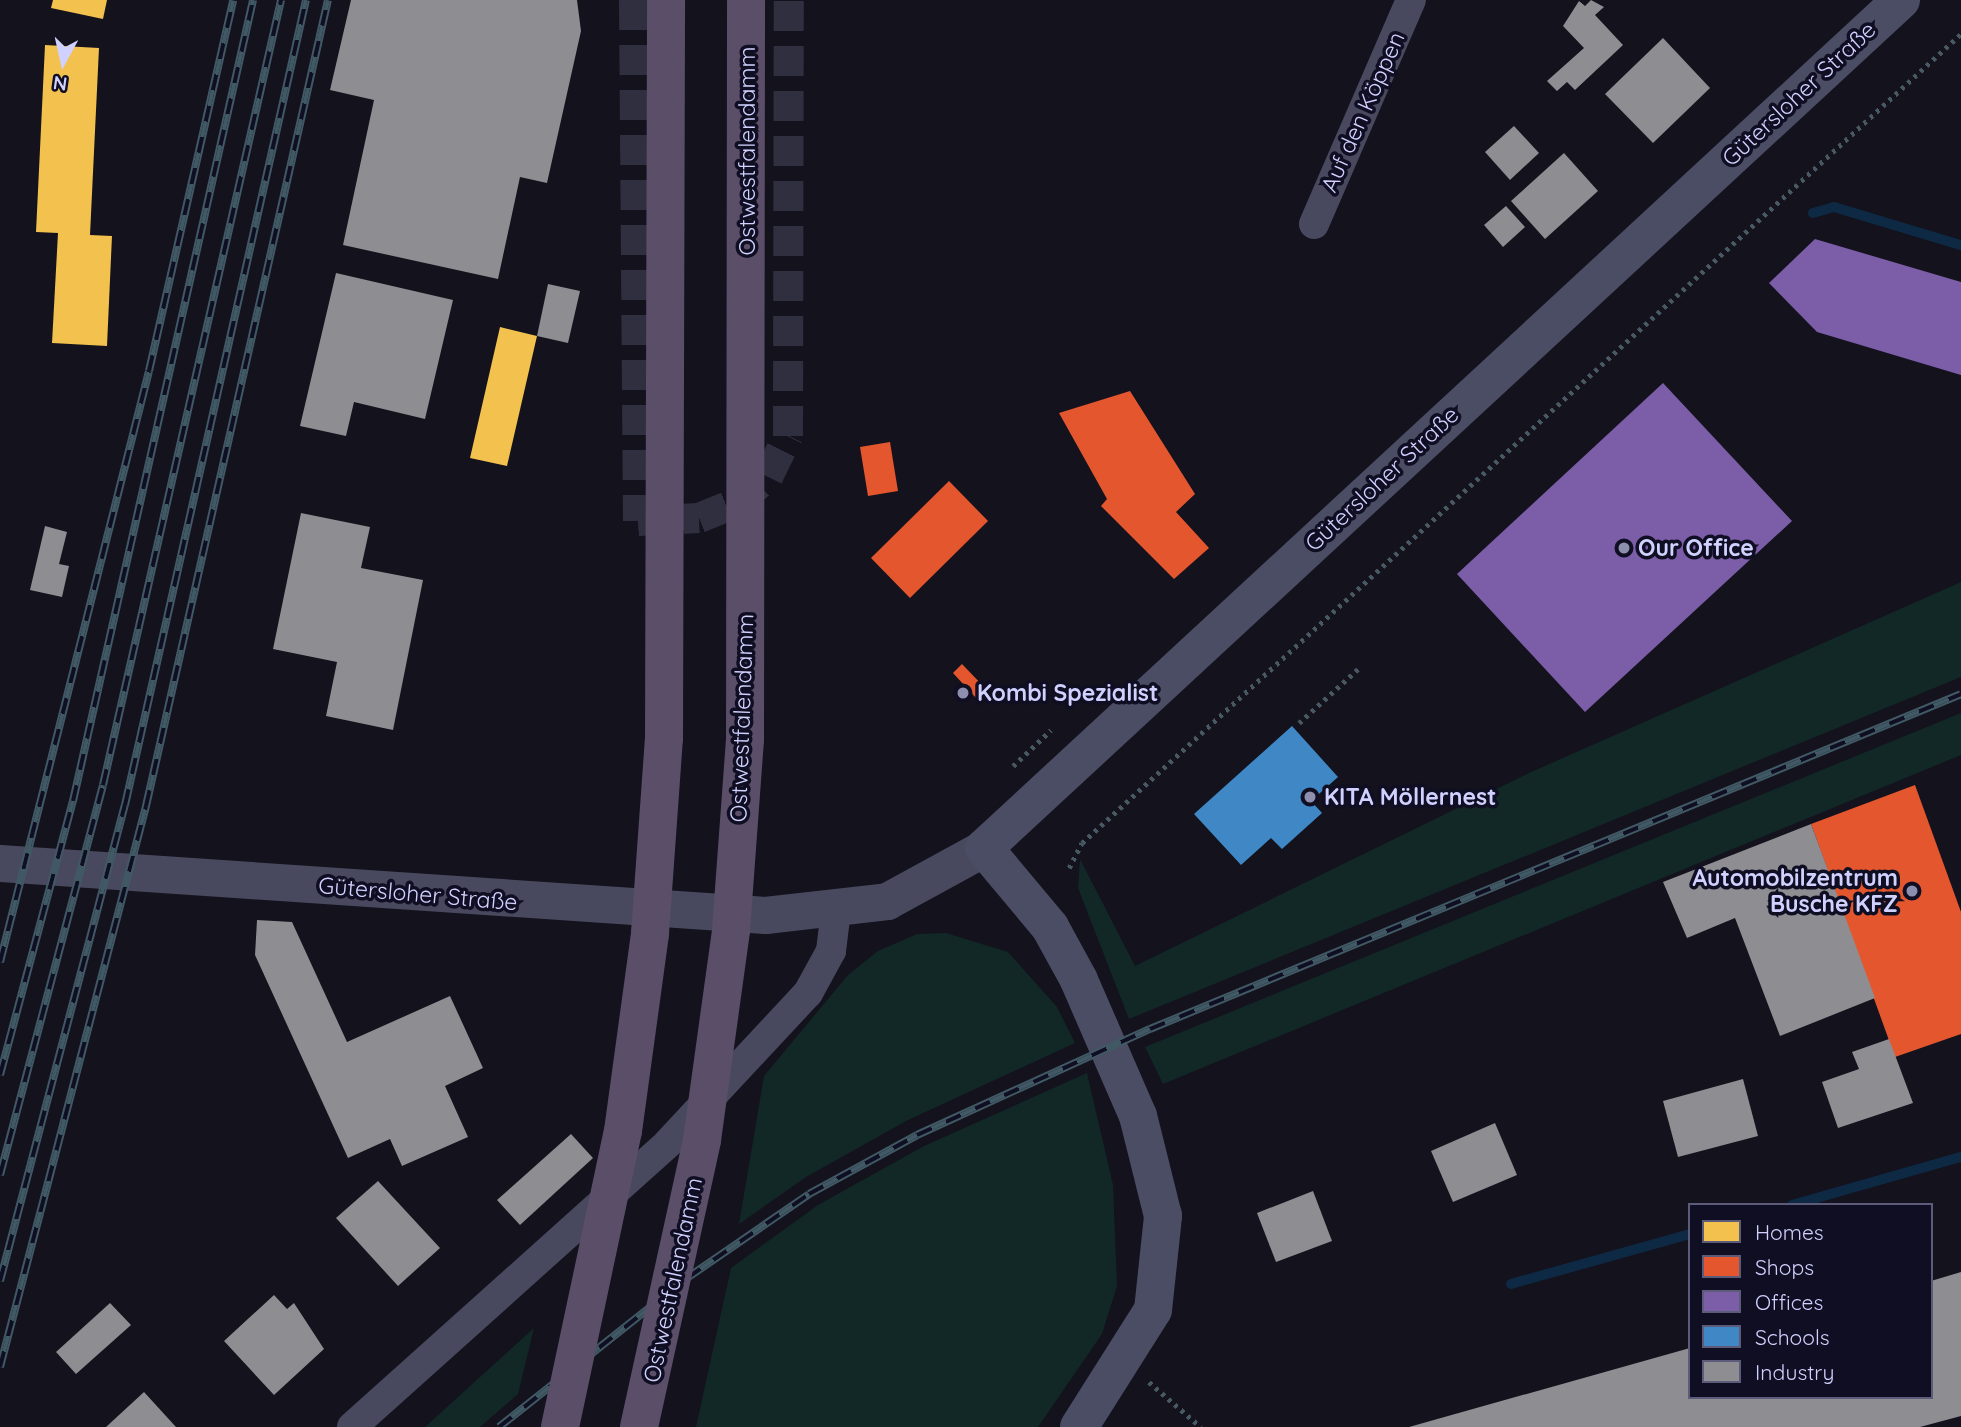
<!DOCTYPE html>
<meta charset="utf-8">
<style>
body{margin:0}
#map{position:relative;width:1961px;height:1427px;overflow:hidden;background:#13121d;font-family:Quicksand,sans-serif}
div>[style]{position:absolute}
.green>*{inset:0;background:#112827}
.homes>*{inset:0;background:#f2c14e}
.shops>*{inset:0;background:#e4572e}
.offices>*{inset:0;background:#7b5ea7}
.schools>*{inset:0;background:#3f88c5}
.industry>*{inset:0;background:#8d8d92}
.stream>*{height:10px;margin:-5px;padding:0 5px;transform-origin:5px;border-radius:5px;background:#0e2943}
.minor-tunnel>*{height:30px;margin-top:-15px;transform-origin:0;background:repeating-linear-gradient(90deg,#2f2f3f 0 30px,transparent 0 45px)}
.path>*{height:4.5px;margin-top:-2.25px;transform-origin:0;background:repeating-linear-gradient(90deg,#485963 0 3.5px,transparent 0 8.5px)}
.minor>*{height:30px;margin:-15px;padding:0 15px;transform-origin:15px;border-radius:15px;background:#48495e}
.tertiary>*{height:37px;margin:-18.5px;padding:0 18.5px;transform-origin:18.5px;border-radius:18.5px;background:#48495e}
.secondary>*{height:38px;margin:-19px;padding:0 19px;transform-origin:19px;border-radius:19px;background:#4a4d64}
.rail>*{height:8px;margin-top:-4px;transform-origin:0;background:repeating-linear-gradient(90deg,#0f0e22 0 16px,#405964 0 32px);box-sizing:border-box;border-block:2px solid #405964}
.trunk-bridge>*{height:38px;margin:-19px;padding:0 19px;transform-origin:19px;border-radius:19px;background:#5a4e69}
.dots>*{width:19px;height:19px;translate:-50% -50%;box-sizing:border-box;border:4px solid #0f0e22;border-radius:50%}
span{translate:-50% -50%;white-space:nowrap;text-align:center;line-height:1.15;-webkit-text-stroke:7px #0f0e22;paint-order:stroke}
.street-label{font-size:23px;color:#d0d1fe}
.poi-label{font-size:23px;color:#d0d1fe;font-weight:700}
.left{translate:0 -50%;text-align:left}
.right{translate:-100% -50%;text-align:right}
.legend{position:absolute;left:1688px;top:1203px;width:245px;height:196px;box-sizing:border-box;background:#0f0e22;border:2px solid #5c5c7a;margin:0;padding:9px 12px;list-style:none;font-size:21px;color:#d0d1fe}
.legend li{display:flex;align-items:center;gap:14px;height:35px}
.legend b{width:35px;border:2px solid #5c5c7a}
.north{position:absolute;left:28px;top:28px;width:70px;height:70px;-webkit-text-stroke:5px #0f0e22;paint-order:stroke;rotate:188deg;font-size:19px;font-weight:700;line-height:28px;text-align:center;color:#d0d1fe}
.north::after{content:'';display:block;margin:auto;width:24px;height:32px;background:#d0d1fe;clip-path:polygon(50% 0,100% 100%,50% 72%,0 100%)}
</style>
<div id="map">
<div class="green">
<i style="clip-path:polygon(1961px 582px,1961px 677px,1129px 1019px,1078px 888px,1080px 859px,1135px 966px,1529px 773px)"></i>
<i style="clip-path:polygon(1961px 713px,1961px 755px,1163px 1084px,1145px 1047px)"></i>
<i style="clip-path:polygon(946px 933px,1008px 952px,1057px 1007px,1075px 1043px,908px 1120px,806px 1177px,739px 1224px,764px 1076px,848px 975px,878px 951px,917px 934px)"></i>
<i style="clip-path:polygon(1087px 1073px,1113px 1185px,1117px 1286px,1102px 1334px,1038px 1427px,696px 1427px,731px 1268px,818px 1205px,924px 1146px)"></i>
<i style="clip-path:polygon(534px 1328px,518px 1394px,480px 1427px,425px 1427px)"></i>
</div>
<div class="homes">
<i style="clip-path:polygon(53px 0,107px 0,103px 19px,51px 8px)"></i>
<i style="clip-path:polygon(45px 45px,99px 48px,90px 235px,112px 236px,107px 346px,52px 343px,58px 233px,36px 232px)"></i>
<i style="clip-path:polygon(500px 327px,537px 336px,507px 466px,470px 458px)"></i>
</div>
<div class="shops">
<i style="clip-path:polygon(1130px 391px,1195px 494px,1176px 512px,1209px 548px,1174px 579px,1101px 506px,1107px 499px,1059px 413px)"></i>
<i style="clip-path:polygon(890px 442px,898px 491px,868px 496px,860px 447px)"></i>
<i style="clip-path:polygon(949px 481px,988px 521px,910px 598px,871px 558px)"></i>
<i style="clip-path:polygon(962px 664px,986px 689px,976px 698px,953px 673px)"></i>
<i style="clip-path:polygon(1915px 785px,1961px 912px,1961px 1034px,1895px 1057px,1811px 824px)"></i>
</div>
<div class="offices">
<i style="clip-path:polygon(1815px 239px,1961px 282px,1961px 375px,1817px 332px,1769px 283px)"></i>
<i style="clip-path:polygon(1663px 383px,1792px 521px,1585px 712px,1457px 574px)"></i>
</div>
<div class="schools">
<i style="clip-path:polygon(1292px 726px,1338px 777px,1311px 801px,1322px 813px,1282px 849px,1271px 838px,1241px 865px,1194px 814px)"></i>
</div>
<div class="industry">
<i style="clip-path:polygon(351px 0,577px 0,581px 31px,547px 183px,520px 177px,498px 279px,343px 245px,374px 100px,330px 90px)"></i>
<i style="clip-path:polygon(1591px 0,1604px 7px,1595px 15px,1623px 45px,1575px 90px,1567px 82px,1557px 91px,1547px 81px,1584px 48px,1563px 26px,1579px 1px,1585px 6px)"></i>
<i style="clip-path:polygon(1663px 38px,1710px 88px,1653px 143px,1605px 94px)"></i>
<i style="clip-path:polygon(1514px 126px,1539px 153px,1510px 180px,1485px 152px)"></i>
<i style="clip-path:polygon(1564px 153px,1598px 191px,1545px 239px,1511px 201px)"></i>
<i style="clip-path:polygon(1506px 206px,1525px 227px,1503px 247px,1484px 225px)"></i>
<i style="clip-path:polygon(336px 273px,453px 300px,425px 419px,354px 402px,346px 436px,300px 426px)"></i>
<i style="clip-path:polygon(548px 284px,580px 291px,568px 343px,537px 336px)"></i>
<i style="clip-path:polygon(301px 513px,370px 527px,361px 568px,423px 580px,393px 730px,326px 716px,337px 662px,273px 649px)"></i>
<i style="clip-path:polygon(45px 526px,67px 532px,59px 564px,69px 566px,62px 597px,30px 590px)"></i>
<i style="clip-path:polygon(1811px 824px,1875px 998px,1780px 1036px,1735px 918px,1687px 938px,1663px 882px)"></i>
<i style="clip-path:polygon(257px 920px,292px 922px,347px 1042px,450px 996px,483px 1068px,445px 1086px,468px 1137px,402px 1166px,390px 1139px,348px 1158px,255px 955px)"></i>
<i style="clip-path:polygon(1889px 1039px,1913px 1103px,1838px 1128px,1822px 1082px,1859px 1069px,1852px 1052px)"></i>
<i style="clip-path:polygon(1743px 1079px,1758px 1136px,1678px 1157px,1663px 1101px)"></i>
<i style="clip-path:polygon(1495px 1123px,1517px 1175px,1453px 1202px,1431px 1151px)"></i>
<i style="clip-path:polygon(571px 1134px,593px 1158px,520px 1225px,497px 1200px)"></i>
<i style="clip-path:polygon(378px 1181px,440px 1248px,398px 1286px,336px 1218px)"></i>
<i style="clip-path:polygon(1313px 1191px,1332px 1241px,1276px 1262px,1257px 1213px)"></i>
<i style="clip-path:polygon(1961px 1272px,1961px 1416px,1920px 1427px,1409px 1427px,1690px 1348px,1690px 1397px,1931px 1397px,1931px 1281px)"></i>
<i style="clip-path:polygon(274px 1295px,287px 1309px,294px 1303px,324px 1349px,274px 1395px,224px 1341px)"></i>
<i style="clip-path:polygon(110px 1303px,131px 1325px,76px 1374px,56px 1352px)"></i>
<i style="clip-path:polygon(144px 1392px,176px 1427px,106px 1427px)"></i>
</div>
<div class="stream">
<i style="left:1813px;top:213px;width:22px;rotate:-16deg"></i>
<i style="left:1834px;top:207px;width:133px;rotate:16.7deg"></i>
<i style="left:1792px;top:1205px;width:176px;rotate:-15.9deg"></i>
<i style="left:1511px;top:1284px;width:186px;rotate:-15.6deg"></i>
</div>
<div class="minor-tunnel">
<i style="left:634px;top:0;width:521px;rotate:89.56deg"></i>
<i style="left:638px;top:521px;width:61px;rotate:-2.8deg"></i>
<i style="left:699px;top:518px;width:40px;rotate:-22deg"></i>
<i style="left:736px;top:503px;width:41px;rotate:-39.1deg"></i>
<i style="left:768px;top:477px;width:46px;rotate:-64deg"></i>
<i style="left:788px;top:436px;width:436px;rotate:-89.9deg"></i>
</div>
<div class="path">
<i style="left:1299px;top:723px;width:80px;rotate:-42.5deg"></i>
<i style="left:1013px;top:766px;width:52px;rotate:-43.5deg"></i>
<i style="left:1069px;top:868px;width:28px;rotate:-63deg"></i>
<i style="left:1082px;top:843px;width:1195px;rotate:-42.63deg"></i>
<i style="left:1149px;top:1382px;width:69px;rotate:40.9deg"></i>
</div>
<div class="minor">
<i style="left:1314px;top:224px;width:244px;rotate:-66.6deg"></i>
<i style="left:352px;top:1427px;width:425px;rotate:-41.9deg"></i>
<i style="left:668px;top:1143px;width:205px;rotate:-47deg"></i>
<i style="left:808px;top:993px;width:48px;rotate:-61.3deg"></i>
<i style="left:831px;top:951px;width:39px;rotate:-83deg"></i>
</div>
<div class="tertiary">
<i style="left:0;top:863px;width:767px;rotate:3.89deg"></i>
<i style="left:765px;top:915px;width:123px;rotate:-6.5deg"></i>
<i style="left:887px;top:901px;width:111px;rotate:-28.7deg"></i>
</div>
<div class="secondary">
<i style="left:1079px;top:1427px;width:138px;rotate:-57.7deg"></i>
<i style="left:1153px;top:1310px;width:95px;rotate:-83.9deg"></i>
<i style="left:1163px;top:1216px;width:103px;rotate:-104deg"></i>
<i style="left:1138px;top:1116px;width:148px;rotate:-113.5deg"></i>
<i style="left:1079px;top:980px;width:60px;rotate:-118.7deg"></i>
<i style="left:1050px;top:927px;width:103px;rotate:-129.9deg"></i>
<i style="left:984px;top:848px;width:1249px;rotate:-42.76deg"></i>
</div>
<div class="rail">
<i style="left:0;top:962px;width:609px;rotate:-75.85deg"></i>
<i style="left:149px;top:371px;width:380px;rotate:-77.2deg"></i>
<i style="left:0;top:1075px;width:284px;rotate:-75.1deg"></i>
<i style="left:73px;top:801px;width:821px;rotate:-77.33deg"></i>
<i style="left:0;top:1175px;width:403px;rotate:-75.2deg"></i>
<i style="left:103px;top:785px;width:805px;rotate:-77.22deg"></i>
<i style="left:0;top:1281px;width:492px;rotate:-75.3deg"></i>
<i style="left:125px;top:805px;width:825px;rotate:-77.33deg"></i>
<i style="left:0;top:1367px;width:580px;rotate:-75.41deg"></i>
<i style="left:146px;top:806px;width:826px;rotate:-77.28deg"></i>
<i style="left:499px;top:1427px;width:240px;rotate:-38.4deg"></i>
<i style="left:687px;top:1278px;width:148px;rotate:-34.5deg"></i>
<i style="left:809px;top:1194px;width:123px;rotate:-28.6deg"></i>
<i style="left:917px;top:1135px;width:256px;rotate:-24.5deg"></i>
<i style="left:1150px;top:1029px;width:877px;rotate:-22.44deg"></i>
</div>
<div class="trunk-bridge">
<i style="left:560px;top:1427px;width:303px;rotate:-78deg"></i>
<i style="left:623px;top:1131px;width:200px;rotate:-82.2deg"></i>
<i style="left:650px;top:933px;width:196px;rotate:-85.9deg"></i>
<i style="left:664px;top:738px;width:738px;rotate:-89.84deg"></i>
<i style="left:639px;top:1427px;width:294px;rotate:-77.6deg"></i>
<i style="left:702px;top:1140px;width:212px;rotate:-82.1deg"></i>
<i style="left:731px;top:930px;width:191px;rotate:-85.8deg"></i>
<i style="left:745px;top:740px;width:740px;rotate:-89.92deg"></i>
</div>
<div class="dots">
<i style="left:1624px;top:548px;background:#8e8eaf"></i>
<i style="left:963px;top:693px;background:#8e8eaf"></i>
<i style="left:1310px;top:797px;background:#8e8eaf"></i>
<i style="left:1912px;top:891px;background:#8e8eaf"></i>
</div>
<div class="street-label">
<span style="left:1799px;top:94px;rotate:-43deg">Gütersloher Straße</span>
<span style="left:1363px;top:112px;rotate:-66deg">Auf den Köppen</span>
<span style="left:747px;top:151px;rotate:-90deg">Ostwestfalendamm</span>
<span style="left:1382px;top:479px;rotate:-43deg">Gütersloher Straße</span>
<span style="left:742px;top:718px;rotate:-88deg">Ostwestfalendamm</span>
<span style="left:418px;top:894px;rotate:5deg">Gütersloher Straße</span>
<span style="left:673px;top:1280px;rotate:-78deg">Ostwestfalendamm</span>
</div>
<div class="poi-label">
<span class="left" style="left:1638px;top:548px">Our Office</span>
<span class="left" style="left:977px;top:693px">Kombi Spezialist</span>
<span class="left" style="left:1324px;top:797px">KITA Möllernest</span>
<span class="right" style="left:1898px;top:891px">Automobilzentrum<br>Busche KFZ</span>
</div>
<ul class="legend">
<li><b style="height:19px;background:#f2c14e"></b>Homes</li>
<li><b style="height:19px;background:#e4572e"></b>Shops</li>
<li><b style="height:19px;background:#7b5ea7"></b>Offices</li>
<li><b style="height:19px;background:#3f88c5"></b>Schools</li>
<li><b style="height:19px;background:#8d8d92"></b>Industry</li>
</ul>
<div class="north">N</div>
</div>
